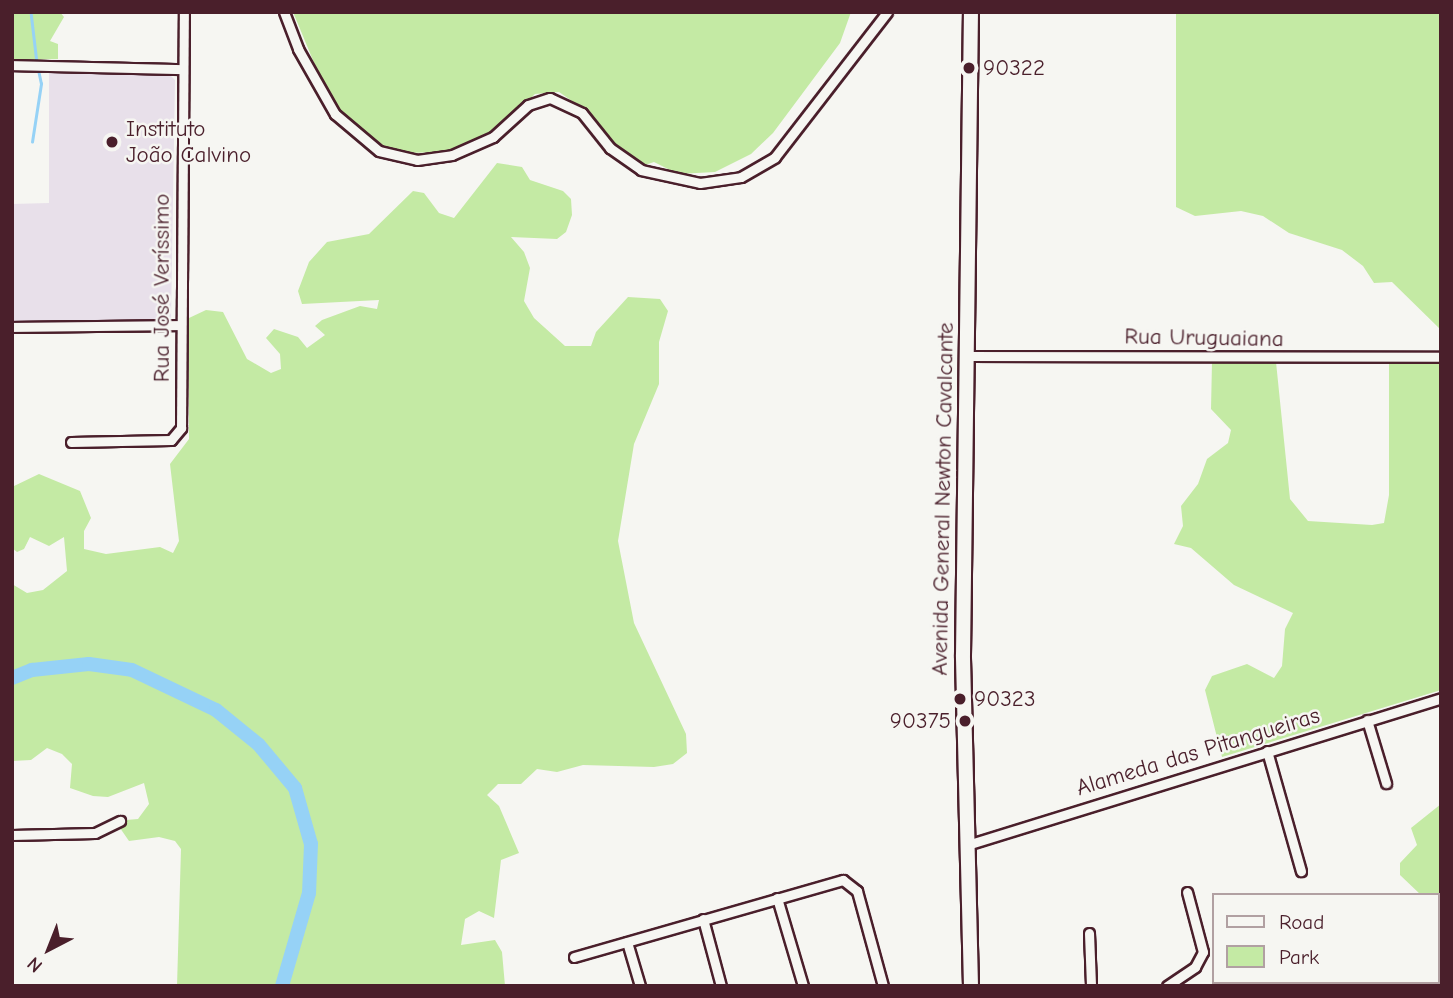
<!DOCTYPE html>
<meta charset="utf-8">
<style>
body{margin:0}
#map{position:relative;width:1453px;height:998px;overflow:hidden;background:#f6f6f2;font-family:"Comic Neue",sans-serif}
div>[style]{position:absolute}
.built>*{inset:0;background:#e8e0ea}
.green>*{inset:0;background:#c4eaa4}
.stream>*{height:2.5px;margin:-1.25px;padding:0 1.25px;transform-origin:1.25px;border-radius:1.25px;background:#96d2f6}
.river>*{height:14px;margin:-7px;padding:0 7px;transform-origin:7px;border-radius:7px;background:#96d2f6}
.roads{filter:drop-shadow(2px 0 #4a1f2b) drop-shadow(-2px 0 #4a1f2b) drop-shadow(0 2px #4a1f2b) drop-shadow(0 -2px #4a1f2b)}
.minor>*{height:9px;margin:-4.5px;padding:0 4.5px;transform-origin:4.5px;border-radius:4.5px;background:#f6f6f2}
.primary>*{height:14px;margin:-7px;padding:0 7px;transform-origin:7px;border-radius:7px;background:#f6f6f2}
.dots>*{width:19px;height:19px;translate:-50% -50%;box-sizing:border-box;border:4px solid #f6f6f2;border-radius:50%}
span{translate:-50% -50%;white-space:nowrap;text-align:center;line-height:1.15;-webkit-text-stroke:5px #f6f6f2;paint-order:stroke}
.poi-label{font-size:23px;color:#4a1f2b}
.left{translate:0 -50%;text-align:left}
.right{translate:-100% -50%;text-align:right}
.street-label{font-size:23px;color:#4a1f2b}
.frame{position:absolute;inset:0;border:14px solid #4a1f2b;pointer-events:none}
.legend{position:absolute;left:1212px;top:893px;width:228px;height:91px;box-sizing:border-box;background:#f6f6f2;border:2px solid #b1a0a2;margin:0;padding:9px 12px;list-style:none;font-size:21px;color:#4a1f2b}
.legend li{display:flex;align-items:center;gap:14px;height:35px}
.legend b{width:35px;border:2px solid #b1a0a2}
.north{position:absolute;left:14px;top:914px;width:70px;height:70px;-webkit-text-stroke:5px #f6f6f2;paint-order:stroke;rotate:222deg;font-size:19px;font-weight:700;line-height:28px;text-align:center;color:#4a1f2b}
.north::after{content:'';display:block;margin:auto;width:24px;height:32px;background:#4a1f2b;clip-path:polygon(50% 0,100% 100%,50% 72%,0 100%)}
</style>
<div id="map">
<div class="built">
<i style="clip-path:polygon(49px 73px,169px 74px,175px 80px,171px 321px,12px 321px,12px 204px,49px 203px)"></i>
</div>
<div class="green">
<i style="clip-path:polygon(12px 12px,60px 12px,64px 17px,50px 41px,58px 44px,58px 59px,12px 60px)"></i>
<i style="clip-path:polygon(293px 12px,851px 12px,840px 43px,773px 133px,751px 154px,715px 172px,678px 174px,654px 162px,642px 166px,619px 151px,585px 110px,559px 92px,535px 94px,495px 132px,450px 152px,401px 153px,381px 146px,361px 134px,329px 99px)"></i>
<i style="clip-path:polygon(1176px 12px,1441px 12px,1441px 330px,1392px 282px,1374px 283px,1363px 266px,1342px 250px,1289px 233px,1263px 216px,1241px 211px,1195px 216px,1176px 207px)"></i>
<i style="clip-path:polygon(497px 163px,522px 167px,530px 180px,563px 191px,571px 199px,572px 215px,566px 232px,557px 239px,511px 237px,524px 252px,530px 268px,524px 301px,534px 318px,565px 346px,591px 346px,596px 332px,628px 297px,660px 299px,668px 311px,659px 342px,659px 384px,634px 444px,618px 541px,634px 623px,686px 734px,687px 753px,673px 764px,654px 767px,583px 765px,557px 772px,537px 769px,521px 784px,498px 784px,487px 795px,499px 806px,519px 853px,501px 860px,494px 918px,479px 911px,465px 919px,461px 945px,495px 940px,502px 952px,505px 986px,177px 986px,181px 849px,175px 841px,159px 837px,129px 841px,120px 828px,126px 820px,138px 819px,149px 804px,144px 783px,108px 797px,93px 796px,70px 788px,72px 764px,62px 754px,47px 748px,31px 760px,12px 761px,12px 584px,27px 593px,43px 590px,67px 571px,64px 537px,49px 546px,30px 537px,24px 549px,17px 552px,12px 548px,12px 487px,39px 474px,80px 491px,91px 518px,84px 531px,84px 549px,106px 554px,160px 547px,173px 553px,179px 541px,170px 464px,189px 439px,189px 318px,206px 310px,223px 312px,247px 359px,271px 373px,281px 369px,280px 354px,266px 338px,274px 329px,298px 337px,307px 348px,325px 335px,315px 326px,322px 320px,360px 306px,377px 309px,379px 300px,302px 304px,298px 291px,309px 262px,327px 242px,369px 234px,413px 191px,424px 193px,439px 213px,454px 218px)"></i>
<i style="clip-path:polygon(1423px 358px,1440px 362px,1441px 690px,1222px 757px,1205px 690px,1212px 676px,1247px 664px,1274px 678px,1282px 666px,1285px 629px,1293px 613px,1234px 585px,1191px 548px,1174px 544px,1183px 526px,1181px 506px,1198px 484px,1207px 459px,1228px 443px,1231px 430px,1211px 409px,1212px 362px,1276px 362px,1290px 499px,1308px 521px,1372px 525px,1384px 523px,1389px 495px,1389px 362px)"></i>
<i style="clip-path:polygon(1441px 804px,1441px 914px,1437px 895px,1421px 895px,1400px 875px,1400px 863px,1417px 845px,1411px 828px)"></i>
</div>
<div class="stream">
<i style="left:31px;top:12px;width:51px;rotate:83.3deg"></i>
<i style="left:32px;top:142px;width:59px;rotate:-81.2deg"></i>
<i style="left:41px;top:84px;width:14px;rotate:-102deg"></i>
</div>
<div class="river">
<i style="left:12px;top:678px;width:22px;rotate:-22deg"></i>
<i style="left:32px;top:670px;width:57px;rotate:-6deg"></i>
<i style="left:89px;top:664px;width:43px;rotate:7.9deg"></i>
<i style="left:132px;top:670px;width:93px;rotate:25.5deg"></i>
<i style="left:216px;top:710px;width:55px;rotate:39.1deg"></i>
<i style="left:259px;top:745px;width:56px;rotate:50.1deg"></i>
<i style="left:295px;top:788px;width:58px;rotate:74.1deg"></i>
<i style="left:311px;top:844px;width:49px;rotate:92.3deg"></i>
<i style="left:309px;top:893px;width:97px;rotate:106.2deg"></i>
</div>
<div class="roads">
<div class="minor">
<i style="left:284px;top:12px;width:40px;rotate:69deg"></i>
<i style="left:298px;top:49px;width:75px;rotate:60.4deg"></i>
<i style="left:335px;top:114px;width:57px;rotate:40.1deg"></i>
<i style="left:379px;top:151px;width:39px;rotate:13deg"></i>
<i style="left:417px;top:160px;width:35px;rotate:-8deg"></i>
<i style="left:452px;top:155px;width:45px;rotate:-23.7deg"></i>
<i style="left:493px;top:137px;width:47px;rotate:-42.4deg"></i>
<i style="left:528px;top:105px;width:23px;rotate:-18deg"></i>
<i style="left:550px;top:98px;width:35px;rotate:25deg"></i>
<i style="left:582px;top:113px;width:45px;rotate:51.3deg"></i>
<i style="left:610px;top:148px;width:38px;rotate:35deg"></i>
<i style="left:641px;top:170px;width:60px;rotate:12.4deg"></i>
<i style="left:700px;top:183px;width:41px;rotate:-8.3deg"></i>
<i style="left:741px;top:177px;width:39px;rotate:-30deg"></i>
<i style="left:775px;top:157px;width:183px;rotate:-52.3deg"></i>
<i style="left:12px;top:65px;width:169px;rotate:1.4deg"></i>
<i style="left:12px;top:327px;width:169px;rotate:-0.7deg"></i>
<i style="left:968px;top:356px;width:473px;rotate:0.1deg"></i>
<i style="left:71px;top:442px;width:100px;rotate:-1.1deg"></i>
<i style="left:171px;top:440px;width:16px;rotate:-50deg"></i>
<i style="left:181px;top:428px;width:416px;rotate:-89.6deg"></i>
<i style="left:1367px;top:720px;width:66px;rotate:73.2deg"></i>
<i style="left:1267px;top:751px;width:125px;rotate:74.2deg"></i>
<i style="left:12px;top:835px;width:83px;rotate:-1.4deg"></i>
<i style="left:95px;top:833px;width:28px;rotate:-26deg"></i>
<i style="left:967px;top:845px;width:496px;rotate:-17.2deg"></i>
<i style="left:777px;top:898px;width:92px;rotate:73.5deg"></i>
<i style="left:703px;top:919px;width:69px;rotate:75deg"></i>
<i style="left:1089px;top:933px;width:53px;rotate:87.8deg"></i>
<i style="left:627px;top:942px;width:46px;rotate:73.5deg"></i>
<i style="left:574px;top:957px;width:280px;rotate:-16deg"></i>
<i style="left:843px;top:880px;width:18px;rotate:38deg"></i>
<i style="left:857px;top:891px;width:98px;rotate:74.7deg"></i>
<i style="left:1167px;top:986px;width:34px;rotate:-34deg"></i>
<i style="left:1195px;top:967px;width:17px;rotate:-62deg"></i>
<i style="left:1203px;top:952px;width:62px;rotate:-104.9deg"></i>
</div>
<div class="primary">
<i style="left:971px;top:986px;width:331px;rotate:-91.4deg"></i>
<i style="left:963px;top:655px;width:643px;rotate:-89.29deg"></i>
</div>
</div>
<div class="dots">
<i style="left:969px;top:68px;background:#4a1f2b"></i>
<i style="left:112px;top:142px;background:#4a1f2b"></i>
<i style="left:960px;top:699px;background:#4a1f2b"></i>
<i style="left:965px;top:721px;background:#4a1f2b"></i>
</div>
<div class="poi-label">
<span class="left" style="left:983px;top:68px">90322</span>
<span class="left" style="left:126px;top:142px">Instituto<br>João Calvino</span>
<span class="left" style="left:974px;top:699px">90323</span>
<span class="right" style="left:951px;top:721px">90375</span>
</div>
<div class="street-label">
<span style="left:162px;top:288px;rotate:-90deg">Rua José Veríssimo</span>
<span style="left:1204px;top:338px;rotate:1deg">Rua Uruguaiana</span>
<span style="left:943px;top:499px;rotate:-89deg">Avenida General Newton Cavalcante</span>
<span style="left:1198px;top:752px;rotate:-17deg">Alameda das Pitangueiras</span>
</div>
<div class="frame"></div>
<ul class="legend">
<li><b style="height:9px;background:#f6f6f2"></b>Road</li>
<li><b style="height:19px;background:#c4eaa4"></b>Park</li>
</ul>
<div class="north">N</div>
</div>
